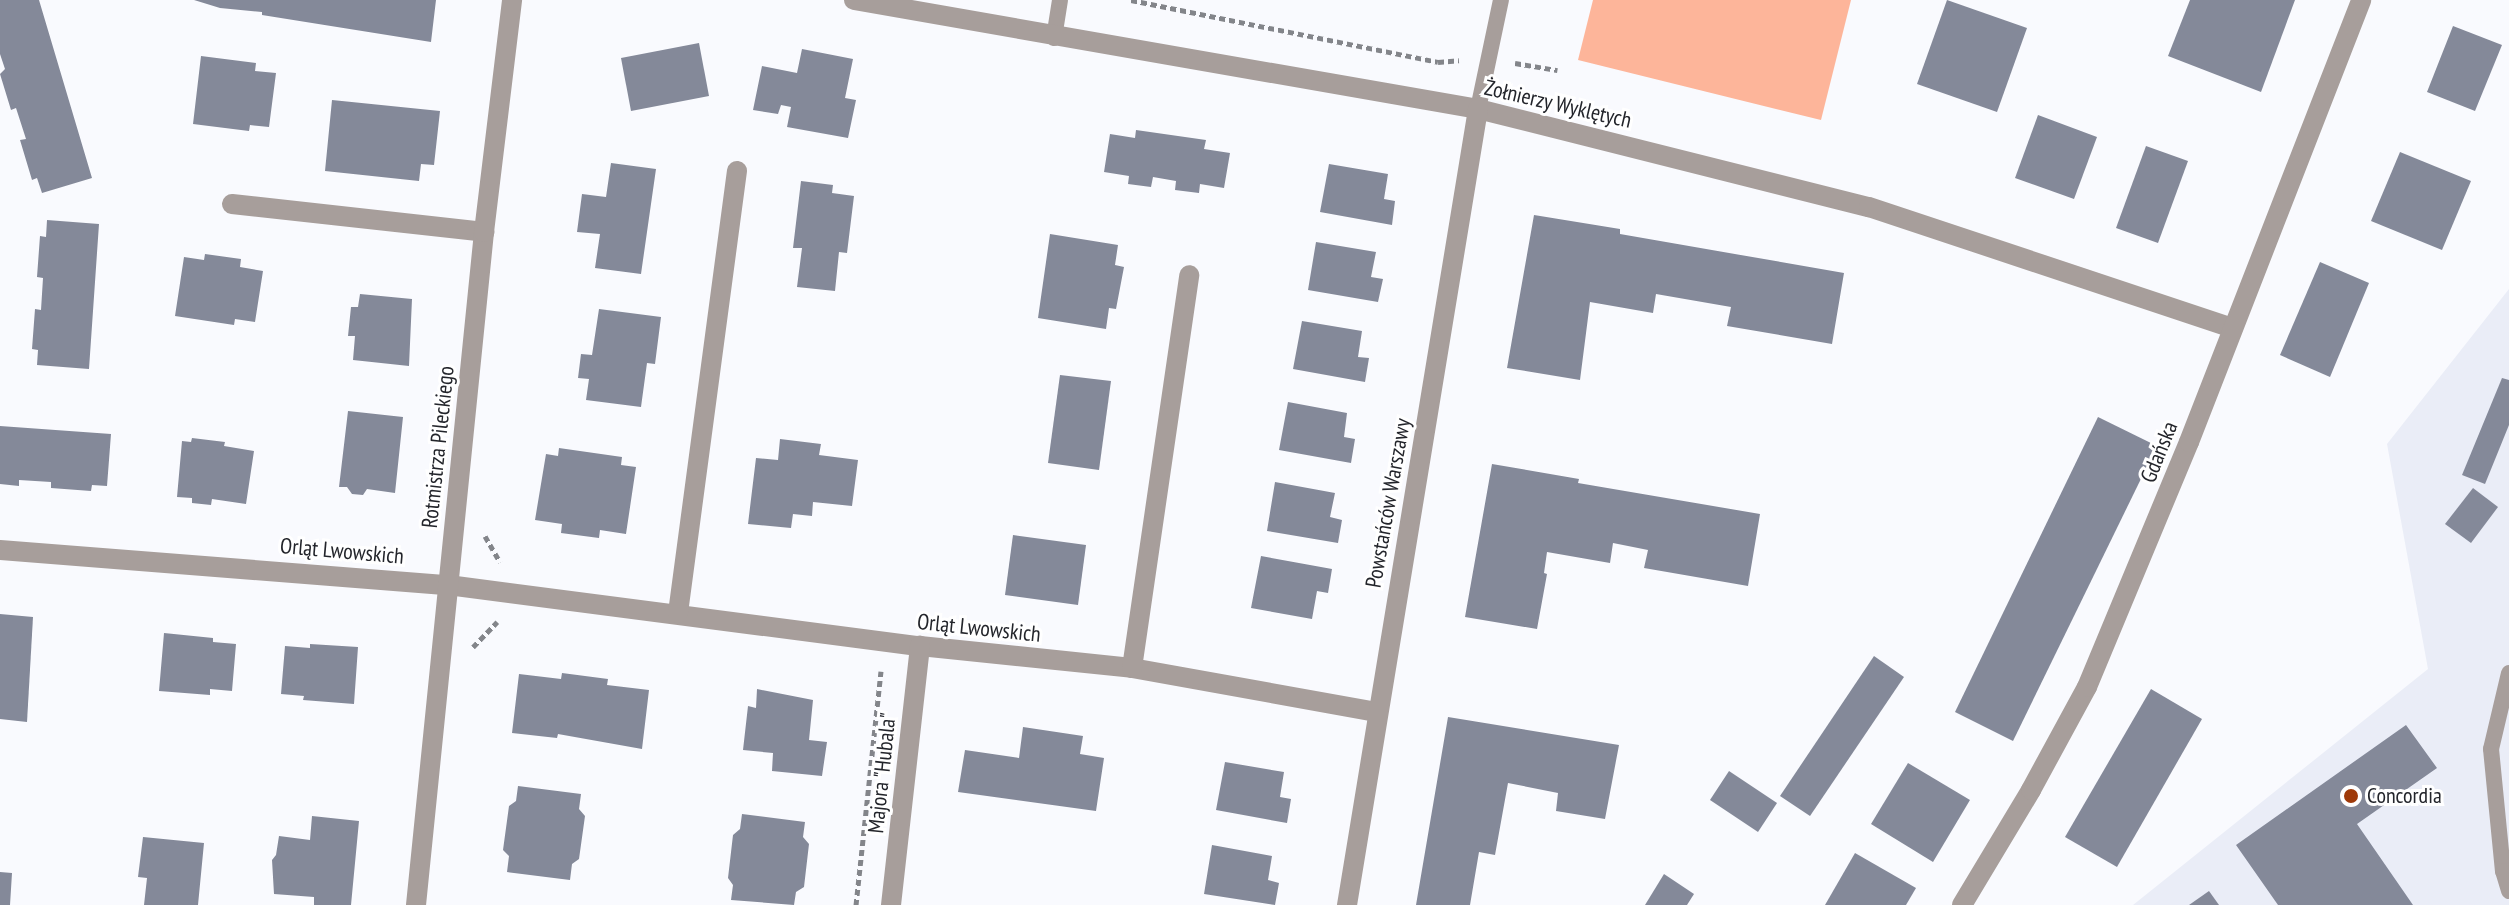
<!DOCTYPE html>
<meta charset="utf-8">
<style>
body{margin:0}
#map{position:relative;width:2509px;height:905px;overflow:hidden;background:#f9fafe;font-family:"PT Sans Narrow",sans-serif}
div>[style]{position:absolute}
.built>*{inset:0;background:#eaedf7}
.green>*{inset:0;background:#fdb59a}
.building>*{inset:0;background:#848999}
.path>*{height:5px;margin-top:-2.5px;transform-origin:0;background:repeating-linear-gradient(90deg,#83858a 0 6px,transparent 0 10px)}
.lane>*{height:16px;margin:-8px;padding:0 8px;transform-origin:8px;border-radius:8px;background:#a79e9b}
.street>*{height:20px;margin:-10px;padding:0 10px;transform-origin:10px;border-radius:10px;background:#a79e9b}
.dots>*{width:22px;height:22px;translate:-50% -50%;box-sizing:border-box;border:4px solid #fff;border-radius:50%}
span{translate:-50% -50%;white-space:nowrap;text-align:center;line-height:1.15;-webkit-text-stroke:6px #fff;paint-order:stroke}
.street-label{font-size:22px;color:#23252b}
.poi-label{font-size:22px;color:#23252b}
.left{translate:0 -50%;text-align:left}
</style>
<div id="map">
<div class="built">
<i style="clip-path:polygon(2509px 289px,2509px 905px,2133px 905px,2428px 669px,2387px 444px)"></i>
</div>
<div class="green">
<i style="clip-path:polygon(1593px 0,1851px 0,1821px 120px,1578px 60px)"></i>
</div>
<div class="building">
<i style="clip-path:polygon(0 0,39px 0,92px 178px,42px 193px,37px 178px,32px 180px,20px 140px,26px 139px,16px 108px,11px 110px,0 74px,5px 69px,0 54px)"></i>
<i style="clip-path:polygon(194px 0,436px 0,431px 42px,262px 15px,262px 12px,220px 8px)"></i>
<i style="clip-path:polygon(1947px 0,2027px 28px,1997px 112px,1917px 84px)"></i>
<i style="clip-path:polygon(2190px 0,2295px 0,2261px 92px,2168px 56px)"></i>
<i style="clip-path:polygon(2453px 26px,2502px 45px,2475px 111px,2427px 92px)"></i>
<i style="clip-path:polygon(699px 43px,709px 96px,631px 111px,621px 58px)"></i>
<i style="clip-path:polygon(802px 49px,853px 59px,845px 98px,856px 100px,848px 138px,787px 127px,791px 107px,781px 105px,778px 114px,753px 110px,762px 66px,797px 73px)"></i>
<i style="clip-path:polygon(201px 56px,256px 63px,255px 71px,276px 73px,269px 127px,250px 125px,249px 131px,193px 124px)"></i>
<i style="clip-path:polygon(332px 100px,440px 111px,434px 165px,421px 164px,419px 181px,325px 171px)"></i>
<i style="clip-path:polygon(2038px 115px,2097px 137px,2074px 199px,2015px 178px)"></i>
<i style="clip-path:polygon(1136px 130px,1206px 140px,1204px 149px,1230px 153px,1224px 188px,1200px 184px,1199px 193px,1175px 190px,1176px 181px,1153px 177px,1151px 187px,1128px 184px,1129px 176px,1104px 172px,1110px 134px,1135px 138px)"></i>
<i style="clip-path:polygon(2146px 146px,2188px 161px,2158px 243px,2116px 228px)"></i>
<i style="clip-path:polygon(2400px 152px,2471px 181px,2442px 250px,2371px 221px)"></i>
<i style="clip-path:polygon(611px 163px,656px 169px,641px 274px,595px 268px,600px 234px,577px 232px,582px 194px,606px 197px)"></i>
<i style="clip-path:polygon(1329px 164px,1388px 174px,1384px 199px,1395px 201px,1392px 225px,1320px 212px)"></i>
<i style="clip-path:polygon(801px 181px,833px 185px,832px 193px,854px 196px,847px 253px,839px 252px,835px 291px,797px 287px,802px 248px,793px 248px)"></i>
<i style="clip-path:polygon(1534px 215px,1620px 229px,1620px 234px,1844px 273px,1832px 344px,1727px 326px,1731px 307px,1656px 294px,1653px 313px,1590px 302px,1580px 380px,1507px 368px)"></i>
<i style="clip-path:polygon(47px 220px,99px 224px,89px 369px,37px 365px,38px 350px,32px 349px,35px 309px,41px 310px,43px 278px,37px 277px,40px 236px,46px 237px)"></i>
<i style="clip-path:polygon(1050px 234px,1118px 245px,1115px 265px,1124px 267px,1116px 309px,1109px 308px,1106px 329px,1038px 318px)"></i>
<i style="clip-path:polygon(1316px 242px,1376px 252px,1371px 277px,1383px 279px,1378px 302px,1308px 290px)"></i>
<i style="clip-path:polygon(205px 254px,241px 259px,240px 267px,263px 271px,255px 322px,235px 319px,234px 325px,175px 316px,184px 257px,204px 260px)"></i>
<i style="clip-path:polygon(2320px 262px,2369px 283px,2330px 377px,2280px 355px)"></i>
<i style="clip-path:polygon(360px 294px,412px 299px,409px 366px,353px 360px,355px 336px,348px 336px,351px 307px,358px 307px)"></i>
<i style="clip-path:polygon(599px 309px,661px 317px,655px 364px,647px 363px,641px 407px,586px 400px,589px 379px,578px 378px,581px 354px,592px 355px)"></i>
<i style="clip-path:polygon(1302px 321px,1362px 331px,1358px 357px,1369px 358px,1365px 382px,1293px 369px)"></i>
<i style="clip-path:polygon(1060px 375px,1111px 381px,1099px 470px,1048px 463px)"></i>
<i style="clip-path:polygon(2502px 378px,2509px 380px,2509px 425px,2485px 484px,2462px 475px)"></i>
<i style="clip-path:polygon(1288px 402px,1347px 413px,1344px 437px,1355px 439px,1351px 463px,1279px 450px)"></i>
<i style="clip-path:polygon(348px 411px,403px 417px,395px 493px,367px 489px,363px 495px,352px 494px,347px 487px,339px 487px)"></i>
<i style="clip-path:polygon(2098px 417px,2157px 446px,2013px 741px,1955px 712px)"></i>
<i style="clip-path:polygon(0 426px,111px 434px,107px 486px,92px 485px,91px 491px,51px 488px,51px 482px,19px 480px,19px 486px,0 484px)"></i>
<i style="clip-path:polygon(192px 438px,225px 442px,224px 446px,254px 451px,246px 504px,212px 499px,211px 505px,192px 503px,192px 498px,177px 497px,182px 441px,191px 442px)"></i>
<i style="clip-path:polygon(780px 439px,821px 444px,819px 455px,858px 460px,852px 506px,813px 502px,812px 516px,793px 514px,791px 528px,748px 524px,756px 458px,778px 460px)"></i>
<i style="clip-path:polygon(559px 448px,622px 457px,621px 465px,636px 467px,626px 534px,600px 530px,599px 538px,561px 533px,562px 524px,535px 520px,546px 454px,558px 456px)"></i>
<i style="clip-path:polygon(1492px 464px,1579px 479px,1578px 483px,1760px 514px,1748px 586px,1644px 568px,1648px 550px,1613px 543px,1610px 563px,1547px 552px,1544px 573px,1547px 574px,1537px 629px,1465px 617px)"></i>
<i style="clip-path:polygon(1275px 482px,1335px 493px,1330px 517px,1342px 520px,1338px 543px,1267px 531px)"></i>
<i style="clip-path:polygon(2473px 488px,2498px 507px,2471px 543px,2445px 524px)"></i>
<i style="clip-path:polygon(1013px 535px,1086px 545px,1078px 605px,1005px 595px)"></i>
<i style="clip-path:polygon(1261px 556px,1332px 569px,1328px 593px,1317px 591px,1312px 619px,1251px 608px)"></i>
<i style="clip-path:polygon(0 614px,33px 617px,27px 722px,0 719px)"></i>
<i style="clip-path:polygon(164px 633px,213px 638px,213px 642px,236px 644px,232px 691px,210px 689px,210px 695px,159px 691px)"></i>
<i style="clip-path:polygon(310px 644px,358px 647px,354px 704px,303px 700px,304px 696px,281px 694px,285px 646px,310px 648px)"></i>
<i style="clip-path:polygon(1874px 656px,1904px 677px,1810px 816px,1780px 796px)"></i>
<i style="clip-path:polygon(562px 673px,608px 679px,607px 685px,649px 690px,642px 749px,558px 734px,557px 738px,512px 733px,519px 674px,561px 679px)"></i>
<i style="clip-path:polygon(757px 689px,813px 700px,809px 740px,827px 742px,822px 776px,772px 771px,773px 753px,743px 750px,748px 706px,756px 708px)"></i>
<i style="clip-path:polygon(2151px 689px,2202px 719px,2117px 867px,2065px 837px)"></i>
<i style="clip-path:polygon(1448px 717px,1619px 745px,1605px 819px,1556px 811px,1558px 793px,1508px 783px,1495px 855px,1479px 852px,1470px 905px,1416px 905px)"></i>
<i style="clip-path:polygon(2406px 725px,2437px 768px,2357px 824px,2413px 905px,2278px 905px,2236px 845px)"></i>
<i style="clip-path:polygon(1023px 727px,1083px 736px,1080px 754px,1104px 758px,1096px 811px,958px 792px,965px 750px,1019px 758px)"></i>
<i style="clip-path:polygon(1225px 762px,1284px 772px,1280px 797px,1291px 799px,1287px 823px,1216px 810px)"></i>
<i style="clip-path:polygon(1908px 763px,1970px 800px,1933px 862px,1871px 824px)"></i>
<i style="clip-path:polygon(1729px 771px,1777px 803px,1758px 832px,1710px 800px)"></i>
<i style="clip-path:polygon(518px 786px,581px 794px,579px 809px,585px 816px,579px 859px,572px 864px,570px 880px,507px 872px,509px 856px,503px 850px,509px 806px,516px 801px)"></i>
<i style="clip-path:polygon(742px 814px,805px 822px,803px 837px,809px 844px,804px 887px,796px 892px,794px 905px,731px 900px,733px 885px,728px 878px,733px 835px,740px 829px)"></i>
<i style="clip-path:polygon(312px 816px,359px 821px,351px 905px,314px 905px,314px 897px,274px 894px,272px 860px,276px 855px,279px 836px,310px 840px)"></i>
<i style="clip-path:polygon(143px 837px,204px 843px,198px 905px,144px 905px,147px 878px,138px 877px)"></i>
<i style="clip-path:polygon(1212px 845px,1272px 856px,1268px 880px,1279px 883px,1275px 905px,1204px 894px)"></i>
<i style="clip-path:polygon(1855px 853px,1916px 888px,1906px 905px,1825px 905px)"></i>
<i style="clip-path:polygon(0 872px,12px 873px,10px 905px,0 905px)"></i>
<i style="clip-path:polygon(1664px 874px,1694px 894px,1687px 905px,1645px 905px)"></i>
<i style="clip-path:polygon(2209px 891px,2219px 905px,2189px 905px)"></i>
</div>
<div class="path">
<i style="left:1131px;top:0;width:313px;rotate:11.4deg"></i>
<i style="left:1438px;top:62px;width:21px;rotate:-5deg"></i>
<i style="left:1515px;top:63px;width:43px;rotate:9.5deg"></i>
<i style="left:485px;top:536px;width:30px;rotate:60deg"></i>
<i style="left:473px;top:647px;width:35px;rotate:-46deg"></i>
<i style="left:856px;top:905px;width:235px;rotate:-83.9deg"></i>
</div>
<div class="lane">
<i style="left:1054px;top:38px;width:38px;rotate:-81deg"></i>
<i style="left:1478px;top:109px;width:111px;rotate:-78.1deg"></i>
<i style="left:2509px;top:673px;width:78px;rotate:103.3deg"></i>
<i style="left:2491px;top:749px;width:123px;rotate:84.4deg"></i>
<i style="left:2503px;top:871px;width:21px;rotate:73deg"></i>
</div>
<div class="street">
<i style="left:854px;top:0;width:633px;rotate:9.91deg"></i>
<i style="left:1478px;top:109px;width:403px;rotate:14.1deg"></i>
<i style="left:1869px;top:207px;width:383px;rotate:18.4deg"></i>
<i style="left:232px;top:204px;width:254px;rotate:6.3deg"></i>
<i style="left:0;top:550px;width:449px;rotate:4.5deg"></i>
<i style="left:448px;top:585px;width:476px;rotate:7.4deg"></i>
<i style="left:920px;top:646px;width:213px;rotate:5.9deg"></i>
<i style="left:1132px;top:668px;width:249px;rotate:10.2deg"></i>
<i style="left:678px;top:613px;width:446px;rotate:-82.4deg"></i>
<i style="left:1132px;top:668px;width:397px;rotate:-81.7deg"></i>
<i style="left:416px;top:905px;width:676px;rotate:-84.23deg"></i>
<i style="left:484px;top:232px;width:234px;rotate:-83.1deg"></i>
<i style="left:891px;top:905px;width:261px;rotate:-83.6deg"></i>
<i style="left:1347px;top:905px;width:807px;rotate:-80.65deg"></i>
<i style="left:1962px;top:905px;width:134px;rotate:-59deg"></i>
<i style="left:2031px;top:790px;width:117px;rotate:-61.5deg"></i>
<i style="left:2087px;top:687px;width:265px;rotate:-67.4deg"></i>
<i style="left:2189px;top:442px;width:474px;rotate:-68.7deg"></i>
</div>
<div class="dots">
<i style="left:2351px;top:796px;background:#9e3909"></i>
</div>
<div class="street-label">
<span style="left:1558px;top:104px;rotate:13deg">Żołnierzy Wyklętych</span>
<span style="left:438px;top:447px;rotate:-84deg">Rotmistrza Pileckiego</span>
<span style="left:2159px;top:452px;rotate:-68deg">Gdańska</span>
<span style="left:1388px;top:503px;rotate:-80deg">Powstańców Warszawy</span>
<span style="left:342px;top:551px;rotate:5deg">Orląt Lwowskich</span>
<span style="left:979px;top:628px;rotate:6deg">Orląt Lwowskich</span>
<span style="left:882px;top:773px;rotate:-84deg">Majora "Hubala"</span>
</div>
<div class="poi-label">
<span class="left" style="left:2367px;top:796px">Concordia</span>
</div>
</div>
